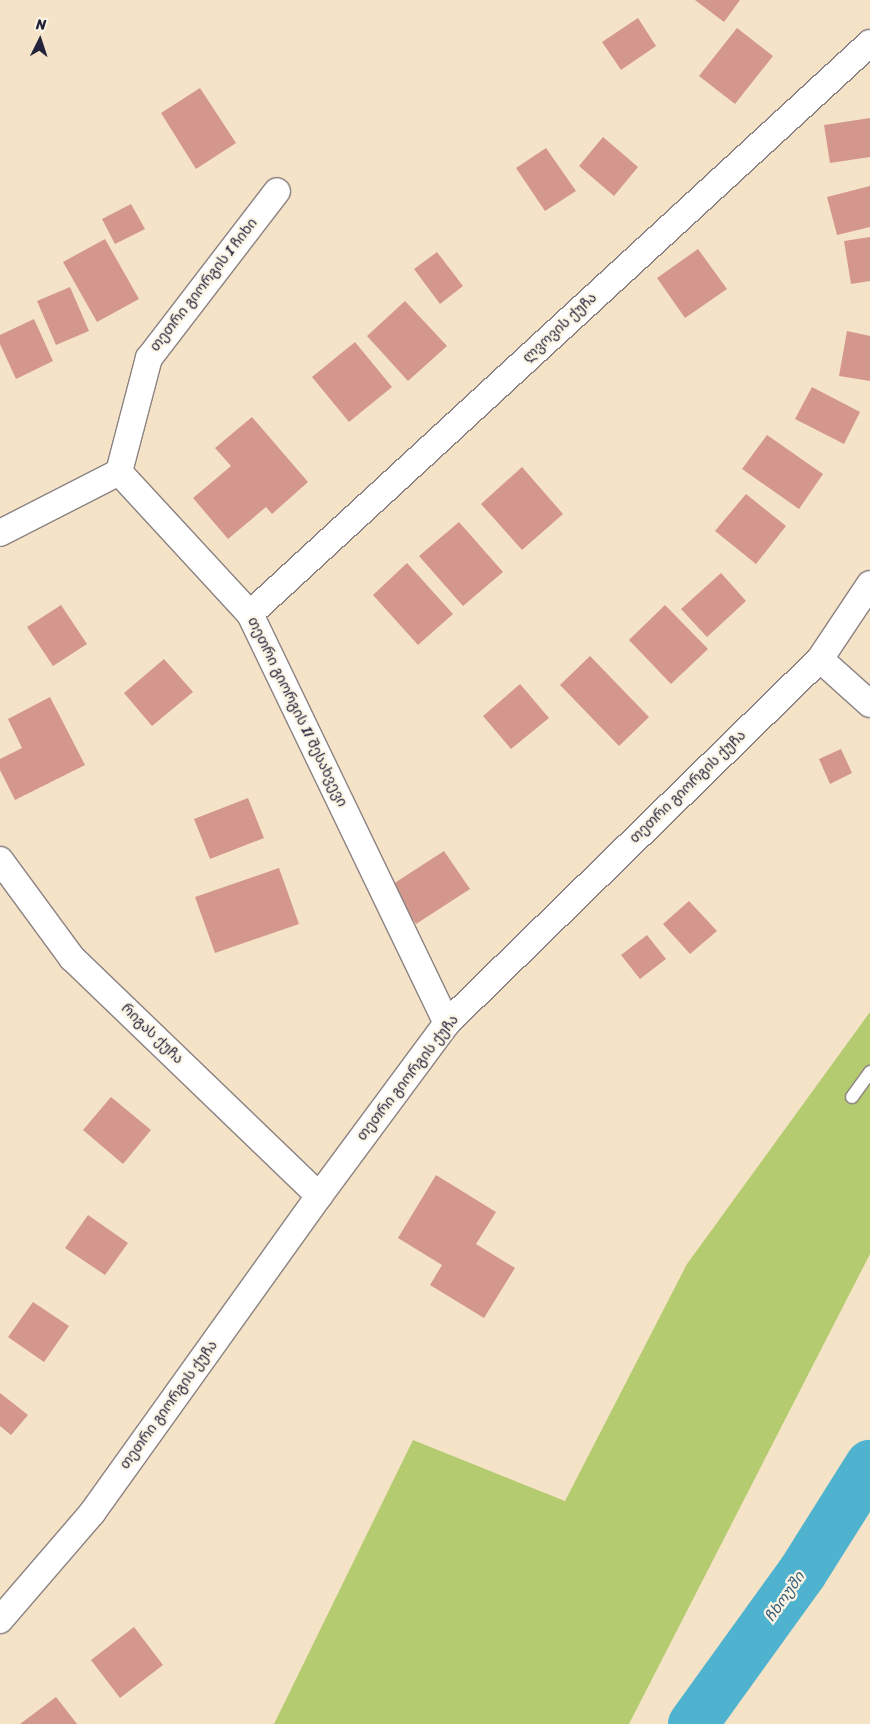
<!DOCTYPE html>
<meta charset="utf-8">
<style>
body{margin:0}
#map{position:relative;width:870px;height:1724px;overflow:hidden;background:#f5e3c8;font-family:Sriracha,"Noto Sans Georgian",sans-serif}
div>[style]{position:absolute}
.green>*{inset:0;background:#b5cb70}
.river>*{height:50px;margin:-25px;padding:0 25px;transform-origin:25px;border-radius:25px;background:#4fb2ce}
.building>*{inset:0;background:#d4978d}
.roads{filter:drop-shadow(1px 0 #8c8282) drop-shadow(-1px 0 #8c8282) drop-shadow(0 1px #8c8282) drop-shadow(0 -1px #8c8282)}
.lane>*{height:12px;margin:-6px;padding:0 6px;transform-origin:6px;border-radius:6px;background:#fff}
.street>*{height:26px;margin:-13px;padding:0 13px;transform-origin:13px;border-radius:13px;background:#fff}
span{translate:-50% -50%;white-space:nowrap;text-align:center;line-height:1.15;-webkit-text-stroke:4.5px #fcf5e5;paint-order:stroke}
.street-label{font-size:14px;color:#22223b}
.water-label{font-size:15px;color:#345c76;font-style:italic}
.north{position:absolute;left:15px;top:15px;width:50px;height:50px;-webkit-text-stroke:4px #fcf5e5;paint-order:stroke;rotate:4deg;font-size:14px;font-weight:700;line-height:20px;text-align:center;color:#22223b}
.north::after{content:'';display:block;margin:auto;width:18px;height:22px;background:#22223b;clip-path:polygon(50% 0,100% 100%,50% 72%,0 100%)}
</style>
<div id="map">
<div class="green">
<i style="clip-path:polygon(870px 1012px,870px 1254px,629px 1724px,274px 1724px,413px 1440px,565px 1501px,687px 1264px)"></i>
</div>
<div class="river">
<i style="left:693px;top:1724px;width:186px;rotate:-54.2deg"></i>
<i style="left:802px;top:1573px;width:128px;rotate:-57.8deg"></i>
</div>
<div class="building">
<i style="clip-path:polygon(695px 0,740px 0,724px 22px)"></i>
<i style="clip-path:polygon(638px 18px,656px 46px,621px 70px,602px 42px)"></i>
<i style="clip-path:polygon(737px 28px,773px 56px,735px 104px,699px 76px)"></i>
<i style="clip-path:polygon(200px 88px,236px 143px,196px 169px,161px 113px)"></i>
<i style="clip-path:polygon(870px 118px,870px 157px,830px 163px,824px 125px)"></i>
<i style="clip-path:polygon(603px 137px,638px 167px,614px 196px,579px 166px)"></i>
<i style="clip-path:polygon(546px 148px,576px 191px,545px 211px,516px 168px)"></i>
<i style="clip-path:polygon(870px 186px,870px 227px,837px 235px,827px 197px)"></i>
<i style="clip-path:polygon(131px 204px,145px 229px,115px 244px,102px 219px)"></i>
<i style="clip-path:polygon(870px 237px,870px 281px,851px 284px,844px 241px)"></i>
<i style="clip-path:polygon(105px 239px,139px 299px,97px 322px,63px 262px)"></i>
<i style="clip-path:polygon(698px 249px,727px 289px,685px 318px,657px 278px)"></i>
<i style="clip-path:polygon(437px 252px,463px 286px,440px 304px,414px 269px)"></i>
<i style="clip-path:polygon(70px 287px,89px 331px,56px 345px,37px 301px)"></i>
<i style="clip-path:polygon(405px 301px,447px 346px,408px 381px,367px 336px)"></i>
<i style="clip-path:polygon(34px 319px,53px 361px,16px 379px,0 344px,0 335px)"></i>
<i style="clip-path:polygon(847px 331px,870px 336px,870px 381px,839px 376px)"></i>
<i style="clip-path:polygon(355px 342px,392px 387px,349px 422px,312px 377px)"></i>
<i style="clip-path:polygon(812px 387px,860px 412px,844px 444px,795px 419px)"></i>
<i style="clip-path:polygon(252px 417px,308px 482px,272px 514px,266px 507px,228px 539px,193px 498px,231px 466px,215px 448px)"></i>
<i style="clip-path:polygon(767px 435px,823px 474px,799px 509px,742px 469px)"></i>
<i style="clip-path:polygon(522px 467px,563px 514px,522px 550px,481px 504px)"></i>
<i style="clip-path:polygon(746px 494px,786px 526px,756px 564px,715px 531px)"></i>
<i style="clip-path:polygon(459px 522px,503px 572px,463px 606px,419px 556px)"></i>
<i style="clip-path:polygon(407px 563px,453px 614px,418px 645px,373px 595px)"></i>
<i style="clip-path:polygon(721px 573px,746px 601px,707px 637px,681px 609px)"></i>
<i style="clip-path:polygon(61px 605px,87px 644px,53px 666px,27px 627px)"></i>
<i style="clip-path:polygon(665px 605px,708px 649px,671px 684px,629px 640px)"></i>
<i style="clip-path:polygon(590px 656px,649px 717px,619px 746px,560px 685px)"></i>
<i style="clip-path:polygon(164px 659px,193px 692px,152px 726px,124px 693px)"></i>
<i style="clip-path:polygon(520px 684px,549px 718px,511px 749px,483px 716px)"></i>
<i style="clip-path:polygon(50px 697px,85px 765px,15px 800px,0 770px,0 759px,22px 748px,8px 719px)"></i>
<i style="clip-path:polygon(841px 749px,852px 773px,830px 784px,819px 759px)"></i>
<i style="clip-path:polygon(248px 798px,264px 838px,210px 859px,194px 819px)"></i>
<i style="clip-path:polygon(444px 851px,470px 889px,416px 924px,390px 886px)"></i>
<i style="clip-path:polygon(279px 868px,299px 924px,215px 953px,195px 897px)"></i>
<i style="clip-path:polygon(689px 901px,717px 931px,690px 954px,663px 924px)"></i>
<i style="clip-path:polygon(647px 935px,666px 959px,640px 979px,621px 955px)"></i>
<i style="clip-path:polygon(111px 1097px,151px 1130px,123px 1164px,83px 1130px)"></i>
<i style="clip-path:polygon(436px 1175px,496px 1212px,476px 1244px,515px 1268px,484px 1318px,430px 1285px,442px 1265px,398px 1238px)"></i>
<i style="clip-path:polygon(88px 1215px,128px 1243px,105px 1275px,65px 1248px)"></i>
<i style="clip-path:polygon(33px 1302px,69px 1326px,44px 1362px,8px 1337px)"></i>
<i style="clip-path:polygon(0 1393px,28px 1415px,11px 1435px,0 1426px)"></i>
<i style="clip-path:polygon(134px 1627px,163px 1665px,120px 1698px,91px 1660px)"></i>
<i style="clip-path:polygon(56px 1697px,77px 1724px,20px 1724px)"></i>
</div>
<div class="roads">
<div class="lane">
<i style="left:852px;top:1097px;width:31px;rotate:-54deg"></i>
</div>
<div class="street">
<i style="left:119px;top:472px;width:118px;rotate:-75.3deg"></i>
<i style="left:149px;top:358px;width:210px;rotate:-52.5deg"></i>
<i style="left:0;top:533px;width:134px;rotate:-27.1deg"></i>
<i style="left:119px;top:472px;width:193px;rotate:47.3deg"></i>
<i style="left:250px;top:614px;width:454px;rotate:64.3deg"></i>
<i style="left:250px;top:614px;width:843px;rotate:-42.64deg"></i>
<i style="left:820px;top:659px;width:67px;rotate:42deg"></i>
<i style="left:0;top:860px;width:122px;rotate:53.7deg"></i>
<i style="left:72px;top:958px;width:343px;rotate:43.9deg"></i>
<i style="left:0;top:1620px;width:141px;rotate:-49.3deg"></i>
<i style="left:92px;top:1513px;width:390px;rotate:-54.4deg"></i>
<i style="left:319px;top:1196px;width:215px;rotate:-53.5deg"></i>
<i style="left:447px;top:1023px;width:521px;rotate:-44.3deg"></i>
<i style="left:820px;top:659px;width:90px;rotate:-56.3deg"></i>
</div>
</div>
<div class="street-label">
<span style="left:204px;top:285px;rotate:-52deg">თეთრი გიორგის I ჩიხი</span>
<span style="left:560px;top:328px;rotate:-43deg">ლვოვის ქუჩა</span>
<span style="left:297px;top:712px;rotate:64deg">თეთრი გიორგის II შესახვევი</span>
<span style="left:688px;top:787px;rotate:-44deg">თეთრი გიორგის ქუჩა</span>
<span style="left:152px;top:1034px;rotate:44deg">რიგას ქუჩა</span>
<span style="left:408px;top:1078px;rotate:-52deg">თეთრი გიორგის ქუჩა</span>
<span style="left:169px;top:1405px;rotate:-54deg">თეთრი გიორგის ქუჩა</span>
</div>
<div class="water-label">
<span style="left:785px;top:1597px;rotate:-55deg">ჩხოუში</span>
</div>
<div class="north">N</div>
</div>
